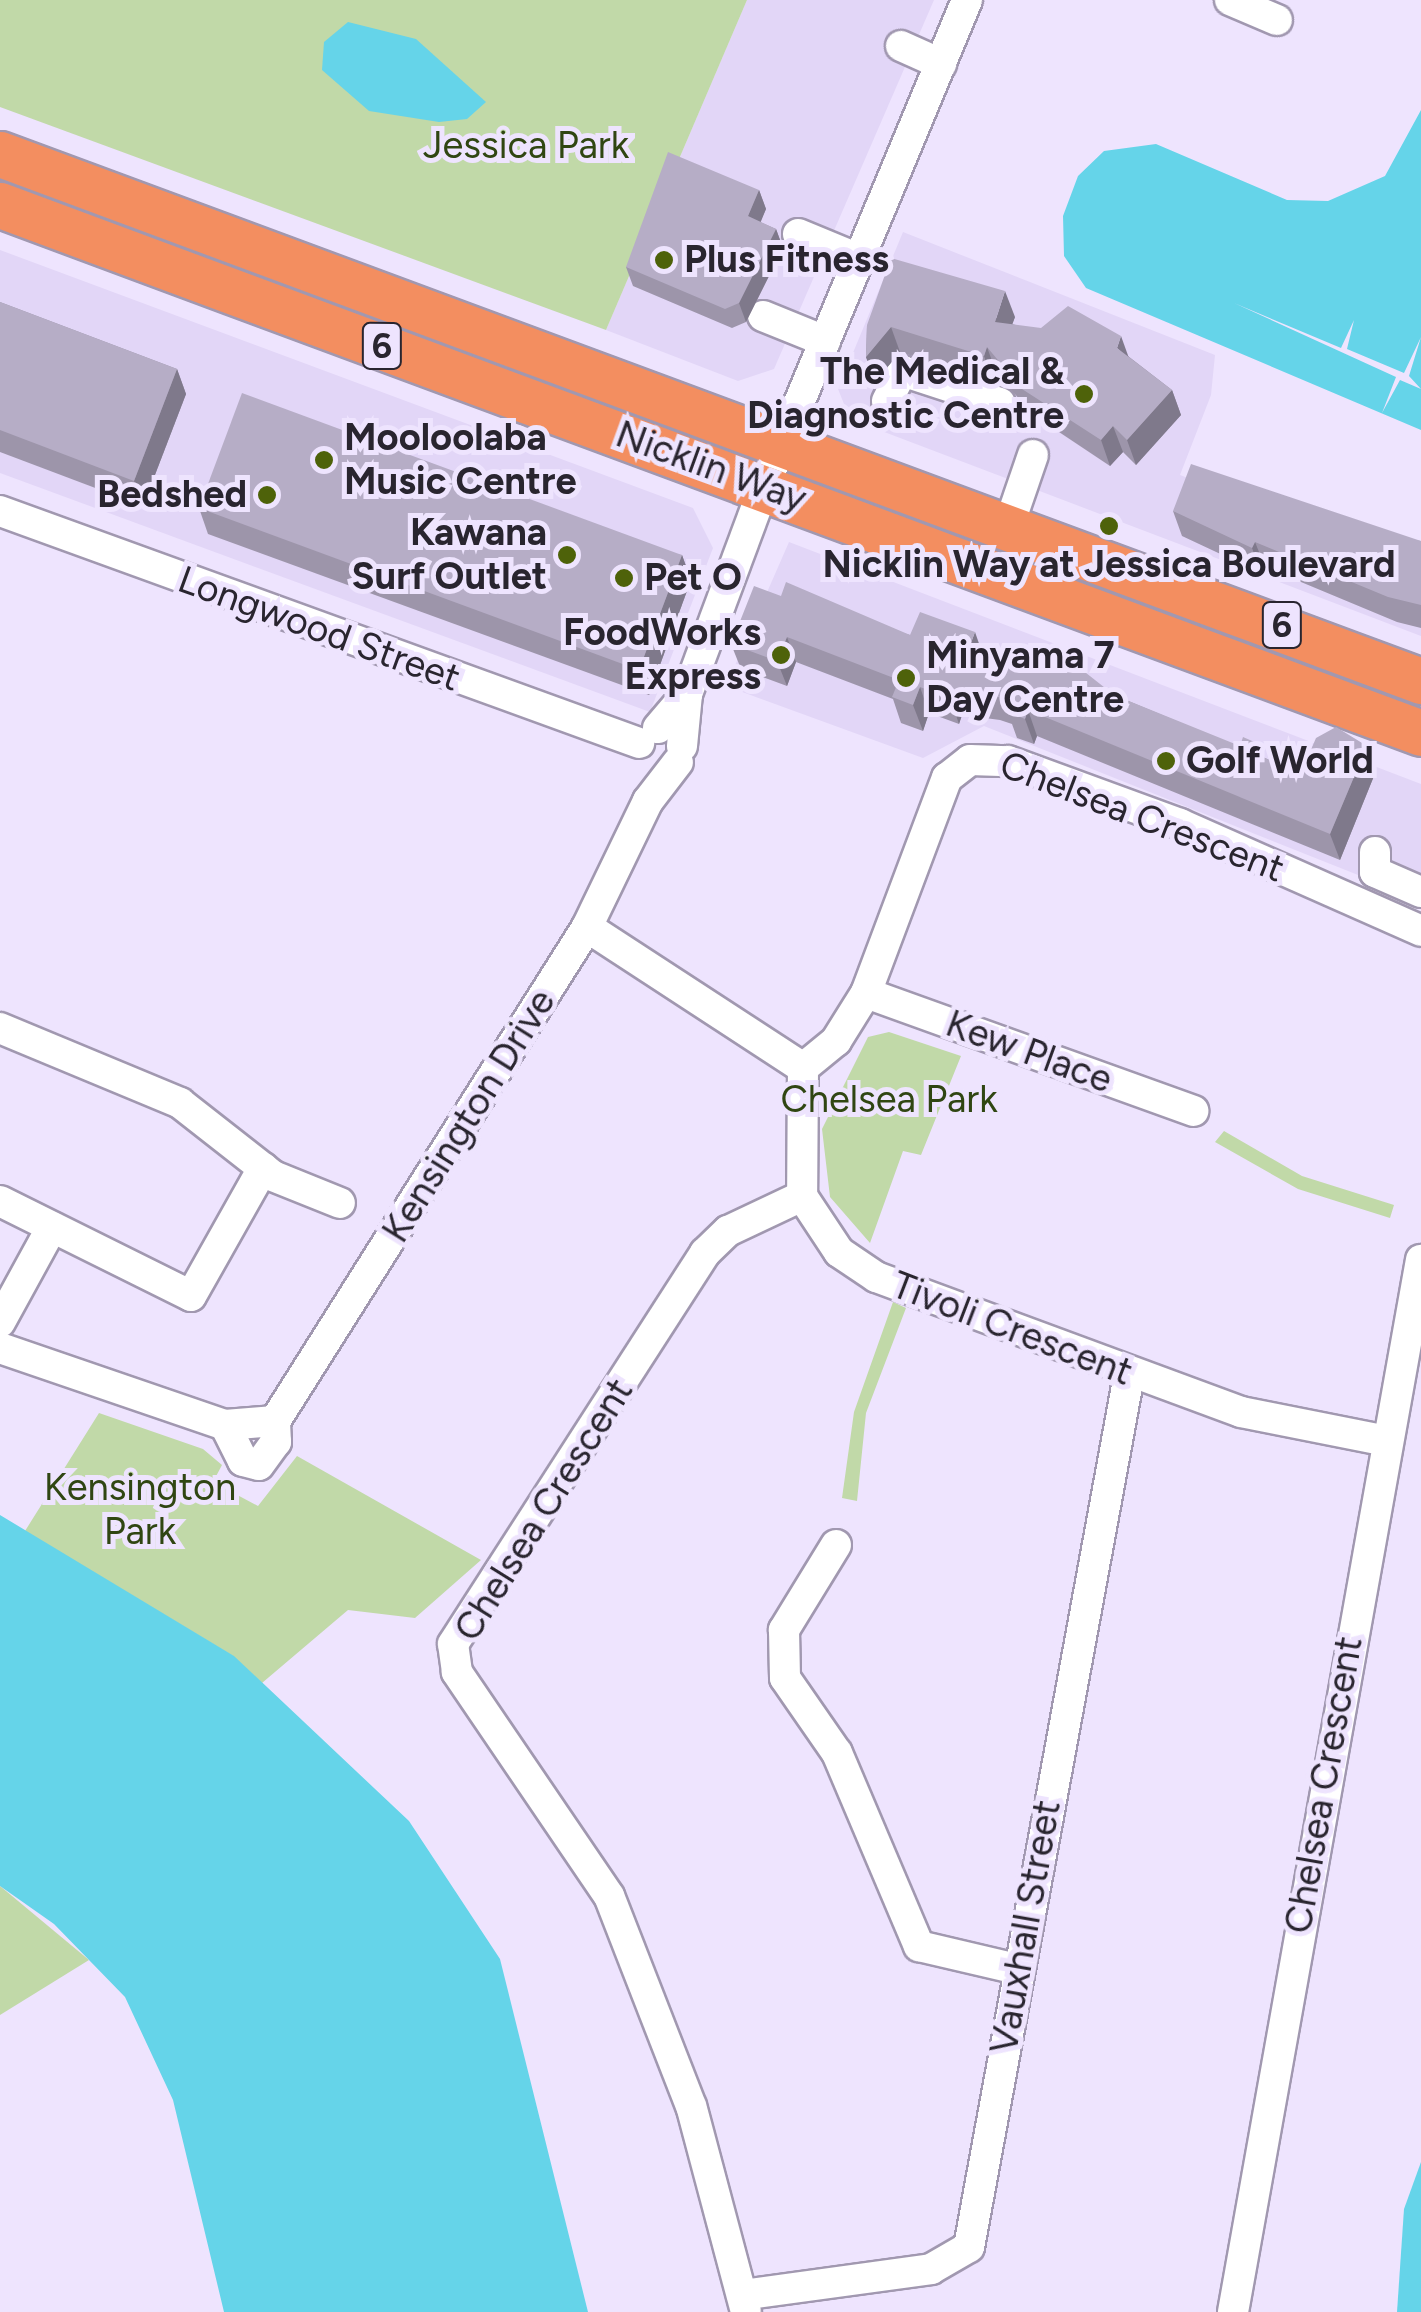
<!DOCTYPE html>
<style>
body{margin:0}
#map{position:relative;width:1421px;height:2312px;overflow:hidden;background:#eee4fe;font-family:Figtree,sans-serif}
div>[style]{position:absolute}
.built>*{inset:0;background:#e2d6f7}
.green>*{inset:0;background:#c1d9a8}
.water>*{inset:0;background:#65d4e9}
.pier>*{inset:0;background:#eee4fe}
.roads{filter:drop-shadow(2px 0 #a198b0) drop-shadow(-2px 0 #a198b0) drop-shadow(0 2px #a198b0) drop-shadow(0 -2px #a198b0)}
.minor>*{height:30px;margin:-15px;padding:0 15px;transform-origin:15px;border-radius:15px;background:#fff}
.highway>*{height:45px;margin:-22.5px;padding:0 22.5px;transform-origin:22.5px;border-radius:22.5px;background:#f38e60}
.wall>*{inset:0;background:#9d95aa}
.shaded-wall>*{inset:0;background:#7f798b}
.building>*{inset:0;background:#b6adc6}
.dots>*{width:28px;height:28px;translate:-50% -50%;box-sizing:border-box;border:5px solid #eee4fe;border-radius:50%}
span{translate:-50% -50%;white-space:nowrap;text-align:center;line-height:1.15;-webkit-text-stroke:10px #eee4fe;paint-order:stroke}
.shield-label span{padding:2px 8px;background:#eee4fe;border:2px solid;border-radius:8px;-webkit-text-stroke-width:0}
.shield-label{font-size:35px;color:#29252f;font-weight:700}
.park-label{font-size:38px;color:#304612}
.poi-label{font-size:38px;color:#29252f;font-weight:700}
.left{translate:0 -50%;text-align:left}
.right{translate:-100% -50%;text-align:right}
.street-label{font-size:38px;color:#29252f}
</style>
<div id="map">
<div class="built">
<i style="clip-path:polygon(747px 0,934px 0,774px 369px,738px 381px,606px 330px)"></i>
<i style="clip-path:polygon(903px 232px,1215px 355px,1211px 395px,1180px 475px,1421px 566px,1421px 636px,850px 419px,838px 389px)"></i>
<i style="clip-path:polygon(0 250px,693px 508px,713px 548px,650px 712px,0 473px)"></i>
<i style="clip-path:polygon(789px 542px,1421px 784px,1421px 900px,984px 726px,923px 758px,726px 686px)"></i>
</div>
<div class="green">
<i style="clip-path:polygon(0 0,747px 0,606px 330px,0 107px)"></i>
<i style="clip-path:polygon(889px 1032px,961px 1056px,921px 1155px,903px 1151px,870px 1243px,830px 1197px,822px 1129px,868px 1037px)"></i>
<i style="clip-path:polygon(1224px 1131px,1302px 1176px,1394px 1205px,1390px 1218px,1298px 1189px,1215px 1142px)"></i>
<i style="clip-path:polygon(893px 1302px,906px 1308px,866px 1413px,857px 1501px,842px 1498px,854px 1412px)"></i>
<i style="clip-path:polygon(99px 1413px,203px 1449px,222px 1465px,213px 1482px,258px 1506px,297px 1456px,481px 1560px,415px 1618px,348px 1610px,262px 1683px,233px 1656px,25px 1531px)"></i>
<i style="clip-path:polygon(0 1886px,89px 1960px,0 2015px)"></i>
</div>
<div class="water">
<i style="clip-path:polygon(348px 22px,416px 39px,486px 102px,467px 119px,439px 122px,369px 111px,322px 70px,324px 42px)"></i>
<i style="clip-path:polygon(1421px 110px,1421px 430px,1086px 288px,1064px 256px,1063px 216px,1078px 176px,1104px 151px,1156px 144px,1287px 200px,1328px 201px,1385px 176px)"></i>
<i style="clip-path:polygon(0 1515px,234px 1656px,409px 1821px,500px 1959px,588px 2312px,224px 2312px,173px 2100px,125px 1997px,54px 1924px,0 1886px)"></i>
<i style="clip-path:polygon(1421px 2162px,1421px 2312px,1397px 2312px,1404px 2209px)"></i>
</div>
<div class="pier">
<i style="clip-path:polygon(1234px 303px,1341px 348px,1354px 320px,1347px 349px,1404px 373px,1421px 337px,1409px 376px,1421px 389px,1400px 380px,1382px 413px,1396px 377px)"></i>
</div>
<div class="roads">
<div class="minor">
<i style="left:1230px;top:0;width:51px;rotate:23.1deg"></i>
<i style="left:901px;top:46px;width:44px;rotate:24.2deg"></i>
<i style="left:798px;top:234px;width:66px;rotate:22.3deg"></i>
<i style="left:763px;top:316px;width:67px;rotate:22deg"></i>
<i style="left:887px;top:401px;width:34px;rotate:-63deg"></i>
<i style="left:902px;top:371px;width:103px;rotate:18.1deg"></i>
<i style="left:0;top:511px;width:680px;rotate:19.95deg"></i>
<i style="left:1009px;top:525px;width:74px;rotate:-71.1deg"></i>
<i style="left:658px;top:728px;width:45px;rotate:-49.5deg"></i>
<i style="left:682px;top:746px;width:52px;rotate:-84.5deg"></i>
<i style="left:687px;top:694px;width:221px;rotate:-69.6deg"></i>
<i style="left:764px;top:487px;width:528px;rotate:-67.37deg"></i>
<i style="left:1375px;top:852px;width:20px;rotate:90deg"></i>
<i style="left:1375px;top:872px;width:50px;rotate:23.5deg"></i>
<i style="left:587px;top:927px;width:258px;rotate:33.1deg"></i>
<i style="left:866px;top:993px;width:348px;rotate:19.8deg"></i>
<i style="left:0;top:1028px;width:195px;rotate:22.6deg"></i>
<i style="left:180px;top:1103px;width:118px;rotate:38.1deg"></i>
<i style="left:273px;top:1176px;width:72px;rotate:21.9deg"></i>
<i style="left:803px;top:1068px;width:43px;rotate:-39.3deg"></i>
<i style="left:836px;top:1041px;width:57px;rotate:-58deg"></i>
<i style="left:866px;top:993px;width:230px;rotate:-69.4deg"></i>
<i style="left:947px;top:778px;width:29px;rotate:-38deg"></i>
<i style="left:970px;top:760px;width:38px;rotate:2deg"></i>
<i style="left:1008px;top:761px;width:183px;rotate:20.1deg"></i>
<i style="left:1180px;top:824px;width:264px;rotate:23.9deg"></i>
<i style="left:803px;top:1068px;width:128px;rotate:90.4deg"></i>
<i style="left:802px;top:1196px;width:67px;rotate:56.5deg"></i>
<i style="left:839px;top:1252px;width:45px;rotate:34deg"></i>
<i style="left:876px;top:1277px;width:389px;rotate:20.3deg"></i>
<i style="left:1241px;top:1412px;width:145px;rotate:11.2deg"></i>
<i style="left:0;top:1201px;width:213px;rotate:26.4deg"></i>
<i style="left:191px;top:1296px;width:147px;rotate:-60.6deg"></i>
<i style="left:0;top:1322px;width:108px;rotate:-61.3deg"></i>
<i style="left:0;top:1348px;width:238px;rotate:18.9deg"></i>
<i style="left:225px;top:1425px;width:50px;rotate:-4.6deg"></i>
<i style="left:275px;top:1421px;width:584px;rotate:-57.72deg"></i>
<i style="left:587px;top:927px;width:140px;rotate:-64.2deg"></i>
<i style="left:648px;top:801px;width:49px;rotate:-52.4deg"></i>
<i style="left:225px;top:1425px;width:40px;rotate:63.4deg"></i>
<i style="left:243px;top:1461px;width:16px;rotate:14deg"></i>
<i style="left:259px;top:1465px;width:29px;rotate:-54deg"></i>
<i style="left:276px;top:1442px;width:21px;rotate:-93deg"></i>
<i style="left:836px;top:1545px;width:100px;rotate:121.5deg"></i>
<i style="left:784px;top:1630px;width:48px;rotate:88.8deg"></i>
<i style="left:785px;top:1678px;width:91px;rotate:55.3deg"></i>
<i style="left:837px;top:1753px;width:210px;rotate:67deg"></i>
<i style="left:919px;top:1946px;width:101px;rotate:13.2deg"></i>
<i style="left:742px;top:2295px;width:191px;rotate:-7.8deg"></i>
<i style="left:931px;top:2269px;width:44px;rotate:-30.1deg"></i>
<i style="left:969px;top:2247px;width:887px;rotate:-79.6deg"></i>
<i style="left:746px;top:2312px;width:213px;rotate:-104.9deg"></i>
<i style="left:691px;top:2106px;width:225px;rotate:-111.3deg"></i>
<i style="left:609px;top:1896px;width:271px;rotate:-124.2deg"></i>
<i style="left:457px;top:1672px;width:28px;rotate:-98deg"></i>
<i style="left:453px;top:1644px;width:465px;rotate:-57.2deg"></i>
<i style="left:705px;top:1253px;width:32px;rotate:-44deg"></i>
<i style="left:728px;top:1231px;width:82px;rotate:-25.3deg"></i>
<i style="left:1233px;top:2312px;width:1069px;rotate:-79.87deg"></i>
</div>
<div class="highway">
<i style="left:0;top:154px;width:1516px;rotate:20.35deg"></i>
<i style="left:0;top:205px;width:1516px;rotate:20.38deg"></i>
</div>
</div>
<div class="wall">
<i style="clip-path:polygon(759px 190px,766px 209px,760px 222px,776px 229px,783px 248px,746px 322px,732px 328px,633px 286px,626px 267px)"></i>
<i style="clip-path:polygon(0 302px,177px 369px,186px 394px,143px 506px,0 452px)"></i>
<i style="clip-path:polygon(1015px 317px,1012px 324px,1128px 356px,1172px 390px,1181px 415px,1136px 465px,1123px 452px,1110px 466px,1032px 414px,996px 372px,993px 381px,900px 352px,875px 382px,866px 357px,867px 325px)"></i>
<i style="clip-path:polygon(199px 508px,682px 555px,691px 580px,649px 695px,208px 534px)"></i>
<i style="clip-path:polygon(1173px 511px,1421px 541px,1421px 628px,1397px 622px,1265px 567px,1261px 573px,1182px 536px)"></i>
<i style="clip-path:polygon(781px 596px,910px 635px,982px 652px,1114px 695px,1301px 773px,1376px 771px,1340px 860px,1037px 736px,1034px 744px,1017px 738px,1012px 724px,1000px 720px,962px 715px,959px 724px,929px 713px,923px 731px,901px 723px,893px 699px,796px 662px,787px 686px,741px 669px,731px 644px)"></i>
</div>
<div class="shaded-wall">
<i style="clip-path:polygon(759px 190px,766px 209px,755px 236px,748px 216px)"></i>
<i style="clip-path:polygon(776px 229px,783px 248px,746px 322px,739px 303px)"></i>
<i style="clip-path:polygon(1005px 291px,1015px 317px,1004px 347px,995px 322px)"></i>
<i style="clip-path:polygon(891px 327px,900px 352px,875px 382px,866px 357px)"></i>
<i style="clip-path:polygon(1121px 336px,1130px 361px,1117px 348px)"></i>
<i style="clip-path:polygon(987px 347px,996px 372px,993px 381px,984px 356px)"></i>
<i style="clip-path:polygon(177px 369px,186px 394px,143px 506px,134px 481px)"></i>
<i style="clip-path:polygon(1172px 390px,1181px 415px,1136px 465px,1127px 440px)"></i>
<i style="clip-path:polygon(1113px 426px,1123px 452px,1110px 466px,1101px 440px)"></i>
<i style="clip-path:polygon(1255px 542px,1265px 567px,1261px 573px,1252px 548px)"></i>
<i style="clip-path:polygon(682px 555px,691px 580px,649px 695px,639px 670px)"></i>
<i style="clip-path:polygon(975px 632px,984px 658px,969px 648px)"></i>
<i style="clip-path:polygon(787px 637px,796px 662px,787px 686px,777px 661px)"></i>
<i style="clip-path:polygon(920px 687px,929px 713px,923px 731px,913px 705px)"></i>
<i style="clip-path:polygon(953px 690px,962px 715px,959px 724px,950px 698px)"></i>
<i style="clip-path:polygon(1028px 710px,1037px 736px,1034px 744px,1025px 719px)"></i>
<i style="clip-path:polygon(1259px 744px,1268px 769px,1255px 754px)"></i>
<i style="clip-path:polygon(1367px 746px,1376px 771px,1340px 860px,1330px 834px)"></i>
</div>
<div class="building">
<i style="clip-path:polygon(668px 152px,759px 190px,748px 216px,776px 229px,739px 303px,725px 309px,626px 267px)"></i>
<i style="clip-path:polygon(891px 258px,1005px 291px,995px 322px,1041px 328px,1068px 306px,1121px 336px,1117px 348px,1172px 390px,1127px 440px,1113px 426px,1101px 440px,1022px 389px,987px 347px,984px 356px,891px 327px,866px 357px,867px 325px)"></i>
<i style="clip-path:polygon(0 302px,177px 369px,134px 481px,0 430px)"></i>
<i style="clip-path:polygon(242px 393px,682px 555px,639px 670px,199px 508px)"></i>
<i style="clip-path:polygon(1191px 464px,1421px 541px,1421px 605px,1388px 597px,1255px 542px,1252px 548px,1173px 511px)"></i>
<i style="clip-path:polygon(786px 582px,910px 635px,920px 612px,975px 632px,969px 648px,1000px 659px,1014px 644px,1076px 665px,1114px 695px,1240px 746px,1243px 737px,1259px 744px,1255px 754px,1301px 773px,1316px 738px,1336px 727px,1367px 746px,1330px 834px,1028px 710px,1025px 719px,1008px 712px,1012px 702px,990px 694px,953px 690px,950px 698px,920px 687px,913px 705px,892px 697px,899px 680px,787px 637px,777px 661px,731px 644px,754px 586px,781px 596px)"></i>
</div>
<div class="dots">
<i style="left:664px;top:260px;background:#4e620a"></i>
<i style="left:1084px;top:394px;background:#4e620a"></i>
<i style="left:324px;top:460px;background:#4e620a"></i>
<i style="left:267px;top:495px;background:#4e620a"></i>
<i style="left:1109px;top:526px;background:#4e620a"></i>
<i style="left:567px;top:555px;background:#4e620a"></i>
<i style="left:624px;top:578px;background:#4e620a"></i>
<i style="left:781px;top:655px;background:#4e620a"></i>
<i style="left:906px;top:678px;background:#4e620a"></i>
<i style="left:1166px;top:761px;background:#4e620a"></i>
</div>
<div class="shield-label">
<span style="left:382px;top:346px">6</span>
<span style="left:1282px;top:625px">6</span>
</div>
<div class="park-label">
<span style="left:526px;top:146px">Jessica Park</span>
<span style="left:889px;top:1100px">Chelsea Park</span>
<span style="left:140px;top:1510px">Kensington<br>Park</span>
</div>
<div class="poi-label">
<span class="left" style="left:684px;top:260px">Plus Fitness</span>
<span class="right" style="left:1064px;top:394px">The Medical &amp;<br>Diagnostic Centre</span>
<span class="left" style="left:344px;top:460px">Mooloolaba<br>Music Centre</span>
<span class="right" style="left:247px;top:495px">Bedshed</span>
<span class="right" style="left:547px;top:555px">Kawana<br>Surf Outlet</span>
<span style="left:1109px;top:565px">Nicklin Way at Jessica Boulevard</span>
<span class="left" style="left:644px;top:578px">Pet O</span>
<span class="right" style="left:761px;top:655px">FoodWorks<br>Express</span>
<span class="left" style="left:926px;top:678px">Minyama 7<br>Day Centre</span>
<span class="left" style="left:1186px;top:761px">Golf World</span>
</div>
<div class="street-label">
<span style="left:711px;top:467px;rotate:20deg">Nicklin Way</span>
<span style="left:319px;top:629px;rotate:20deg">Longwood Street</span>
<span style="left:1142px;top:817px;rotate:21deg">Chelsea Crescent</span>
<span style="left:1029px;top:1052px;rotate:20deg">Kew Place</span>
<span style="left:469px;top:1116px;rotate:-58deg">Kensington Drive</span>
<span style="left:1012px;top:1329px;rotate:21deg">Tivoli Crescent</span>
<span style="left:544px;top:1510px;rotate:-58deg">Chelsea Crescent</span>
<span style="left:1324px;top:1785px;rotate:-80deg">Chelsea Crescent</span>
<span style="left:1026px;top:1927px;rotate:-80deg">Vauxhall Street</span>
</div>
</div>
